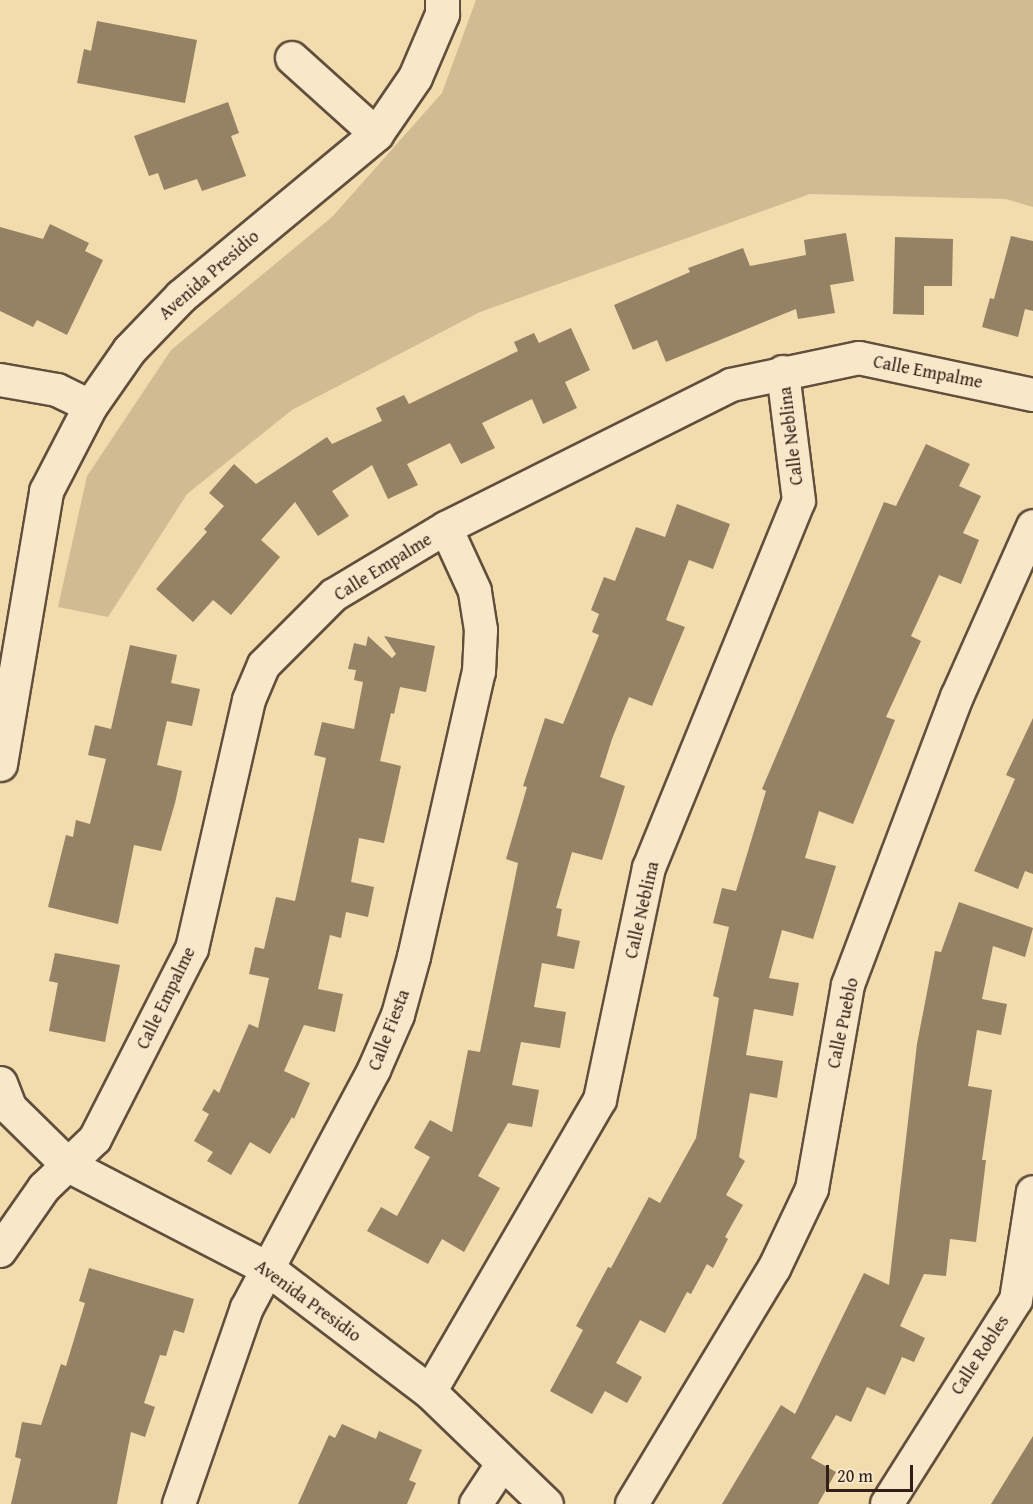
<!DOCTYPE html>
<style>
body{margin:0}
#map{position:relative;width:1033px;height:1504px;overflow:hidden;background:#f2dbac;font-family:"Gentium Book Plus",serif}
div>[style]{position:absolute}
.green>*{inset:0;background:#d1bb93}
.building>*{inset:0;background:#958164}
.roads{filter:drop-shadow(2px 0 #614e3c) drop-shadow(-2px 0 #614e3c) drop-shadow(0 2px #614e3c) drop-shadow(0 -2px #614e3c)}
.minor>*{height:32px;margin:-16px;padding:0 16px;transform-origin:16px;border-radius:16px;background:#f7e8c9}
.tertiary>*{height:33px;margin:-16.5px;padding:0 16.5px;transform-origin:16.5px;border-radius:16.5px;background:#f7e8c9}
span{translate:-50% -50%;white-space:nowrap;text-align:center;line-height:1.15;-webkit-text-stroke:5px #f7e8c9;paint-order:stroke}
.street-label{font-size:18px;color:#311f17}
.scale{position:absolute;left:826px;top:1465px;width:87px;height:27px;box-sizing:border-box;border:3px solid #311f17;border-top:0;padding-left:8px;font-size:18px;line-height:21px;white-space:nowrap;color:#311f17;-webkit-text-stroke:4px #f7e8c9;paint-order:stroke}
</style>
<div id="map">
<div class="green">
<i style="clip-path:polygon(476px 0,1033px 0,1033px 207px,1006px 199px,810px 194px,480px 312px,292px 410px,187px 494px,108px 617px,58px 607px,87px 476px,171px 350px,332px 217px,442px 93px)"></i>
</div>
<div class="building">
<i style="clip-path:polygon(97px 21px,197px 40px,185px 103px,77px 83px,84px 49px,91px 51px)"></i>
<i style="clip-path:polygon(228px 102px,239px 133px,231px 136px,246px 176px,202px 191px,197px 179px,164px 190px,158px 173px,149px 176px,134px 136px)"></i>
<i style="clip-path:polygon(50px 224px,89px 243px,85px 251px,103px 260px,67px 335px,37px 320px,33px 327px,0 311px,0 227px,43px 239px)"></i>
<i style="clip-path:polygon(846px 233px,854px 281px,830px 285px,835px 313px,798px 319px,796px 309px,666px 362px,657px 340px,633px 350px,614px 305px,690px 272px,688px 268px,743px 248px,750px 266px,806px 255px,804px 240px)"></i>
<i style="clip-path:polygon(1011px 236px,1033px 241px,1033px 311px,1025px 309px,1018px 337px,982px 327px,990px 298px,994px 299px)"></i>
<i style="clip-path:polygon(895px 237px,953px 239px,952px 286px,924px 286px,924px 315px,893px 314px)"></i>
<i style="clip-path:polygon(571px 328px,590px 370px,565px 382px,577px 408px,543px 424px,532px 399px,482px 423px,495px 448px,461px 464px,450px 443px,407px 464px,418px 485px,388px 499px,372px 465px,332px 491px,349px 516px,318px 536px,295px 502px,261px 540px,280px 557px,231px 615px,213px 600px,193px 622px,156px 589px,207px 532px,204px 529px,224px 506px,209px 493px,234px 464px,256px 484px,327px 437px,332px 444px,382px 421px,376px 408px,404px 395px,409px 404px,518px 351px,514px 342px,534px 333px,539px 343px)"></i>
<i style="clip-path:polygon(926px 444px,970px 464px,959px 486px,981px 496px,963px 533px,979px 540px,961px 584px,939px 575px,911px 636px,921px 641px,886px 717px,895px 720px,853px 824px,819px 811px,805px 858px,836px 866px,813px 939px,782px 930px,769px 978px,799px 983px,793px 1016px,754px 1009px,746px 1055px,783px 1061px,777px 1098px,750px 1093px,739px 1157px,745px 1161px,726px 1195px,743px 1205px,725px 1237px,728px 1239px,713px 1268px,707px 1264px,691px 1294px,687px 1292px,665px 1333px,640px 1320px,616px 1363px,642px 1377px,627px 1403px,605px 1391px,592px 1414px,550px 1391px,583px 1330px,576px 1326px,608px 1267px,611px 1268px,649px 1197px,660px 1203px,696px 1138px,719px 998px,713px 996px,729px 927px,713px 923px,722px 888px,736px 891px,766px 791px,762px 789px,884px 502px,896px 506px)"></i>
<i style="clip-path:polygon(677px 504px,730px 524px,713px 569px,689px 560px,666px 620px,685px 627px,652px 706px,629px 697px,612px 739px,600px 777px,625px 786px,602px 860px,572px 852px,556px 908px,562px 909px,557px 936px,580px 941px,574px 969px,542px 963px,534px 1007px,566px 1012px,560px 1048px,521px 1042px,512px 1085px,539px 1090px,532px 1127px,508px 1123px,478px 1176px,500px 1188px,464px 1252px,442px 1239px,428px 1264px,367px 1231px,381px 1207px,397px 1216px,430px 1157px,414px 1148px,430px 1120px,452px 1132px,468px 1050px,480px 1052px,518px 863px,506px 859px,527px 787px,523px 786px,545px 718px,563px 724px,599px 635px,592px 632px,599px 614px,591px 610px,604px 577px,615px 581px,636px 527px,665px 537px)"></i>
<i style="clip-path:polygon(368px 636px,392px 658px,396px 654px,384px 636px,435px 646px,426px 692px,400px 687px,394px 714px,391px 713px,380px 761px,401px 766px,384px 843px,359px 838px,351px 882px,374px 887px,368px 917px,346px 912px,341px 938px,330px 935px,318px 989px,343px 994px,335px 1032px,304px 1025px,284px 1071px,310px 1083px,294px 1119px,292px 1117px,270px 1154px,250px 1142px,231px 1175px,207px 1161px,213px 1152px,194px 1141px,209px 1114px,202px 1110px,214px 1089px,219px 1093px,249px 1024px,258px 1028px,269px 978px,249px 974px,255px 947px,264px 949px,276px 897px,295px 901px,326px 758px,314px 755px,322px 722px,354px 729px,363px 682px,354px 680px,356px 670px,348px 669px,354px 643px,366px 646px)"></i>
<i style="clip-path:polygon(130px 645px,177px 655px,171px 683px,200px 689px,192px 726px,167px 721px,157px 765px,182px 771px,175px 803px,161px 851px,134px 845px,118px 924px,48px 907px,66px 835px,73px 837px,76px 820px,90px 824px,106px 759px,88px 755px,95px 725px,111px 729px)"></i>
<i style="clip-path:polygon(1033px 718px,1033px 874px,1025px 871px,1018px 889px,974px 871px,1015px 779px,1006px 775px)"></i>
<i style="clip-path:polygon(959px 902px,1033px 928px,1025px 957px,993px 946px,982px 999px,1007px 1004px,1001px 1035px,977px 1030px,968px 1086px,992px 1090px,982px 1160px,986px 1160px,976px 1242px,950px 1239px,946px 1276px,924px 1274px,900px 1326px,925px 1338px,914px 1362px,902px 1357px,885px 1395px,867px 1387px,851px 1422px,836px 1415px,811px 1458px,836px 1472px,818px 1504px,722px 1504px,781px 1405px,795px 1414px,864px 1273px,889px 1285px,917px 1044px,935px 951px,941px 952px)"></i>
<i style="clip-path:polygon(55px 953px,120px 965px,105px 1042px,49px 1031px,58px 983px,49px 981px)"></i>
<i style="clip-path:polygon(89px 1268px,194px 1299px,184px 1333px,174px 1330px,166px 1356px,160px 1355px,144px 1403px,155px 1407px,145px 1437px,131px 1432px,117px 1504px,11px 1504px,21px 1459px,15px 1457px,22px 1422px,41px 1425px,61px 1364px,66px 1366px,85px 1303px,79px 1301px)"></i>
<i style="clip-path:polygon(342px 1424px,376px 1439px,379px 1431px,422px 1450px,409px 1480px,416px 1483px,407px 1504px,298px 1504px,329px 1435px,335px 1438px)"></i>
<i style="clip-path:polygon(1033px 1436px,1033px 1504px,991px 1504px)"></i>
</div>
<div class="roads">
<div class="minor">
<i style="left:292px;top:58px;width:113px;rotate:42.1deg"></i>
<i style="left:0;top:380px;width:58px;rotate:10deg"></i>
<i style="left:57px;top:390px;width:37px;rotate:26deg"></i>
<i style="left:0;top:1251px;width:77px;rotate:-55.1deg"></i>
<i style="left:44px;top:1188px;width:71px;rotate:-43.9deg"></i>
<i style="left:95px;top:1139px;width:213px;rotate:-63deg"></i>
<i style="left:192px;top:949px;width:255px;rotate:-77.1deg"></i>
<i style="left:249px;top:700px;width:38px;rotate:-67deg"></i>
<i style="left:264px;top:665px;width:99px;rotate:-45deg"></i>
<i style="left:334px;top:595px;width:131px;rotate:-30.9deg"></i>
<i style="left:446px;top:528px;width:319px;rotate:-26.6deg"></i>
<i style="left:731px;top:385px;width:131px;rotate:-11.9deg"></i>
<i style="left:859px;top:358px;width:178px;rotate:12deg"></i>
<i style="left:430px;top:1392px;width:338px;rotate:-59.8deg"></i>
<i style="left:600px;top:1100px;width:237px;rotate:-78.1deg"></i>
<i style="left:649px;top:868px;width:396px;rotate:-67.8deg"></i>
<i style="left:799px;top:501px;width:130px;rotate:-97.1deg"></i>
<i style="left:179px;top:1504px;width:207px;rotate:-70.9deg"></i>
<i style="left:247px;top:1308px;width:270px;rotate:-61.9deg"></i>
<i style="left:374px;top:1070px;width:60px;rotate:-66.4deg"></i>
<i style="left:398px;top:1015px;width:60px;rotate:-74.6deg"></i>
<i style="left:414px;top:957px;width:292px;rotate:-77.2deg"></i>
<i style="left:479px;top:672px;width:42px;rotate:-87.3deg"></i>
<i style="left:481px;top:630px;width:39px;rotate:-99deg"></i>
<i style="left:475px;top:591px;width:69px;rotate:-114.7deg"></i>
<i style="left:476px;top:1504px;width:49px;rotate:-56.6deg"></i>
<i style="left:632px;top:1504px;width:275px;rotate:-58.9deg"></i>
<i style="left:774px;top:1269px;width:89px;rotate:-64.6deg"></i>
<i style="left:812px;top:1189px;width:207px;rotate:-80deg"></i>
<i style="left:848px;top:985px;width:308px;rotate:-69.3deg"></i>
<i style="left:957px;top:697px;width:187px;rotate:-66deg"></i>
<i style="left:887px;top:1504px;width:241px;rotate:-57.7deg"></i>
<i style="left:1016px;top:1300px;width:109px;rotate:-81.1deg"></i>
</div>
<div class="tertiary">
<i style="left:0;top:764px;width:277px;rotate:-80.4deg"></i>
<i style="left:46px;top:491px;width:96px;rotate:-62.6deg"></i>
<i style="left:90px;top:406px;width:68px;rotate:-55.1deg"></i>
<i style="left:129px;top:350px;width:75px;rotate:-46.1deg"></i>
<i style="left:181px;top:296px;width:254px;rotate:-39.7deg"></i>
<i style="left:376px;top:134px;width:69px;rotate:-55.6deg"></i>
<i style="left:415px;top:77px;width:69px;rotate:-66.8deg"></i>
<i style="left:442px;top:14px;width:14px;rotate:-90deg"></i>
<i style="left:0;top:1083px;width:26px;rotate:69deg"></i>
<i style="left:9px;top:1107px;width:83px;rotate:44.5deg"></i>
<i style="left:68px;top:1165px;width:224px;rotate:27.4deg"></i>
<i style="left:267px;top:1268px;width:205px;rotate:37.3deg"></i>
<i style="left:430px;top:1392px;width:161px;rotate:44deg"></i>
</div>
</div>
<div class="street-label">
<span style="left:209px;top:275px;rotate:-41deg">Avenida Presidio</span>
<span style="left:928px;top:372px;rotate:11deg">Calle Empalme</span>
<span style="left:791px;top:436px;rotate:-97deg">Calle Neblina</span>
<span style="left:383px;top:567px;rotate:-32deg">Calle Empalme</span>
<span style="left:642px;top:910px;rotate:-77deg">Calle Neblina</span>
<span style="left:166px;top:998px;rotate:-64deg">Calle Empalme</span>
<span style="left:843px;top:1023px;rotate:-78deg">Calle Pueblo</span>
<span style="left:389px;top:1030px;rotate:-69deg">Calle Fiesta</span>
<span style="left:308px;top:1301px;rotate:36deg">Avenida Presidio</span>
<span style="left:980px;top:1355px;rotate:-57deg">Calle Robles</span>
</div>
<div class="scale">20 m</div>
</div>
